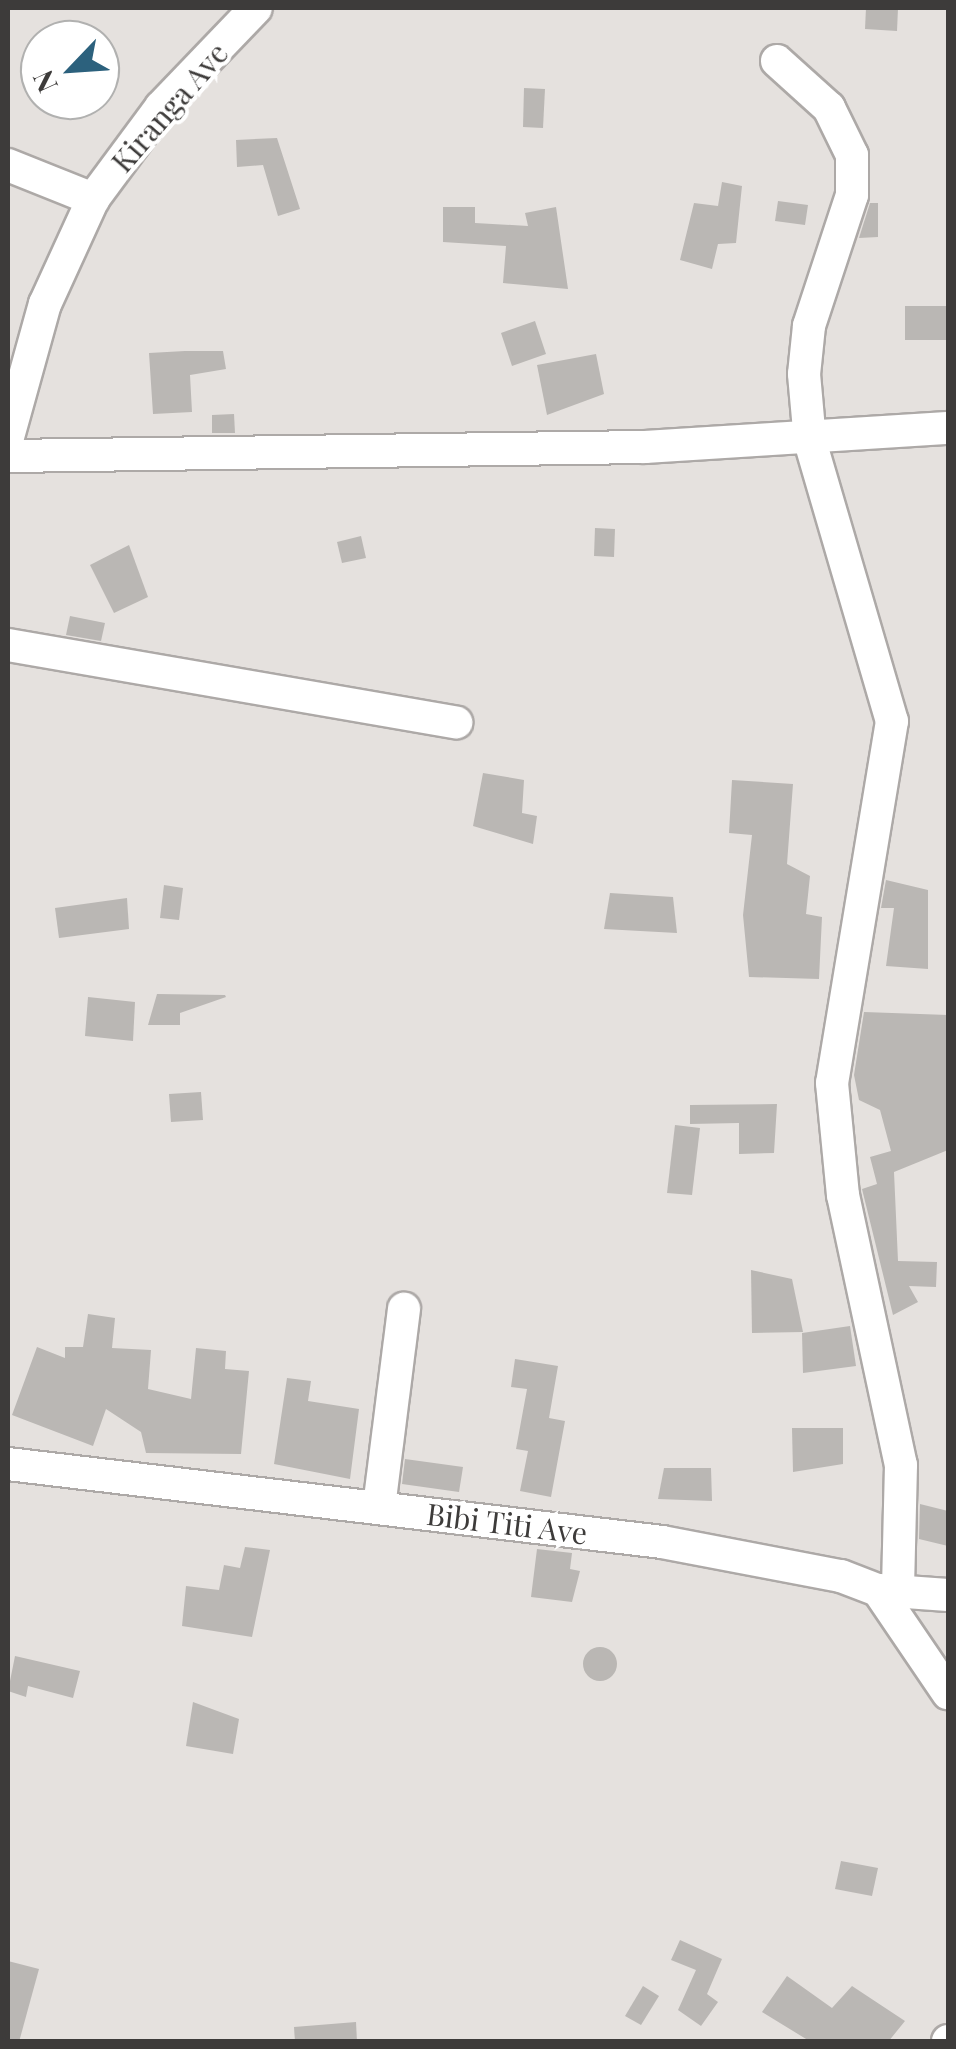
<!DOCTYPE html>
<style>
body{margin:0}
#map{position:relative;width:956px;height:2049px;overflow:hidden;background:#e5e1de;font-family:"Playfair Display",serif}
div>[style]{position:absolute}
.building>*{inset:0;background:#bab7b4}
.round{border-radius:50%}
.roads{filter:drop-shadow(2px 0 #ada9a7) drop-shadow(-2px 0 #ada9a7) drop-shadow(0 2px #ada9a7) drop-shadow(0 -2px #ada9a7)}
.minor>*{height:32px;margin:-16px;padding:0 16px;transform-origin:16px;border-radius:16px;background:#fff}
span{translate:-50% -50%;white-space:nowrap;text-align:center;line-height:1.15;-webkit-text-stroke:8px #fff;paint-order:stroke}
.street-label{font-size:30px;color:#3d3b3a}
.frame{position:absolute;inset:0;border:10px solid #3d3b3a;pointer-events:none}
.north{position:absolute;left:20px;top:20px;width:100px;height:100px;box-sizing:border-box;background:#fff;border:2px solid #b1b1b0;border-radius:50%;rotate:245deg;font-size:28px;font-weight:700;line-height:40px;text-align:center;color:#3d3b3a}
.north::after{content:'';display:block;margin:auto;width:35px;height:45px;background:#2c617d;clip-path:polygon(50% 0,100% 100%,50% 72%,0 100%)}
</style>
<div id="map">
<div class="building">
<i style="clip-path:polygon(866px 8px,898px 8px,897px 31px,865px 29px)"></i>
<i style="clip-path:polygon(524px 88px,545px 89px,543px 128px,523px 127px)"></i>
<i style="clip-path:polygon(277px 138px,300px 209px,278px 216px,263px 165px,237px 167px,236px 140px)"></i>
<i style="clip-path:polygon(722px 182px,742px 186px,736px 243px,718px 244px,712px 269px,680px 260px,694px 203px,718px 206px)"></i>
<i style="clip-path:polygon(778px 201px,808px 205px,805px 225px,775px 221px)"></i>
<i style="clip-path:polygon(870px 203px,878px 203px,878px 237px,859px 238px)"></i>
<i style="clip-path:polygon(443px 207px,475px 207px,475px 223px,528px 226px,525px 213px,556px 207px,568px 289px,503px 283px,506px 246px,443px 242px)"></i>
<i style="clip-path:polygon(905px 306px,948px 306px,948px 340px,905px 340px)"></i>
<i style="clip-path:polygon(535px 321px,546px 354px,512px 366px,501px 333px)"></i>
<i style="clip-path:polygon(185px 351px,223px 351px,226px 369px,190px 375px,192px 412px,153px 414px,149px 353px)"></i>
<i style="clip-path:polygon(596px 354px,604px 394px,547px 415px,537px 365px)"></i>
<i style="clip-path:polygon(234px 414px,235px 433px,212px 433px,212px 415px)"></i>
<i style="clip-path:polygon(595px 528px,615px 529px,614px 557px,594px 556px)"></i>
<i style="clip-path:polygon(361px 536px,366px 558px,342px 563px,337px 542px)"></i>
<i style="clip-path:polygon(129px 545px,148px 597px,114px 613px,90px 565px)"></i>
<i style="clip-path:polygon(70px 616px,105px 623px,101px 641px,66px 635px)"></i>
<i style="clip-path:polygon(483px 773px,524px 780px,522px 813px,537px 816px,533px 844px,473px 826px)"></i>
<i style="clip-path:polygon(732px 780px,793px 784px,787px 864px,810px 876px,806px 914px,822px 917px,819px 979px,749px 977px,743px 915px,752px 835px,729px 833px)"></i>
<i style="clip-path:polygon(886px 880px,928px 890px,928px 969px,886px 966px,894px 908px,881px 908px)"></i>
<i style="clip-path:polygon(164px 885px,183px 888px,179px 920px,160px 918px)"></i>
<i style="clip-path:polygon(610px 893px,673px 897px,677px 933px,604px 929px)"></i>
<i style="clip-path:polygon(127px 898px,129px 929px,59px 938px,55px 908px)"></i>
<i style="clip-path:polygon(157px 994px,225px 995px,226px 997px,180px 1013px,180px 1025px,148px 1025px)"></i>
<i style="clip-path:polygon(88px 997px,135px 1002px,133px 1041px,85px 1036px)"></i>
<i style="clip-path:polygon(864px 1012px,948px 1015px,948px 1150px,894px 1172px,898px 1261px,937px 1262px,936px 1287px,909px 1286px,918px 1302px,893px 1315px,862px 1189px,877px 1184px,870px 1157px,891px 1151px,880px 1110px,859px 1100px,854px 1075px)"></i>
<i style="clip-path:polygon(201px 1092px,203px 1120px,171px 1122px,169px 1094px)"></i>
<i style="clip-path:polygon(777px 1104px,774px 1153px,739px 1154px,739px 1123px,690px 1124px,690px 1105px)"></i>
<i style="clip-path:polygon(675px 1125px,700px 1128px,692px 1195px,667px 1193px)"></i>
<i style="clip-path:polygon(751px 1270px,792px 1279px,803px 1332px,752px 1333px)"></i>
<i style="clip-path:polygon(88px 1314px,115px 1318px,112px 1348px,151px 1350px,148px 1389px,191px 1399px,196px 1348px,226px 1351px,225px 1369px,249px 1371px,241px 1454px,146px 1453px,141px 1432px,106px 1409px,93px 1446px,12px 1415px,37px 1347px,65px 1358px,65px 1347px,83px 1347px)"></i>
<i style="clip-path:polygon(850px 1326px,856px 1366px,803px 1373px,802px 1333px)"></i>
<i style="clip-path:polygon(515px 1359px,558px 1366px,549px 1418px,565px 1421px,551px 1497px,520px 1491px,528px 1451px,516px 1449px,527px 1389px,511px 1387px)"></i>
<i style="clip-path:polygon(287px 1378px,311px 1381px,308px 1401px,359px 1409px,350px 1479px,274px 1464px)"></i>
<i style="clip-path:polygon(792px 1428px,843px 1428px,843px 1464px,793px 1472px)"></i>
<i style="clip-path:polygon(405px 1459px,463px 1467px,459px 1492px,402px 1484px)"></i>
<i style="clip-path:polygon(664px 1468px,711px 1468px,712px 1501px,658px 1499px)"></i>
<i style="clip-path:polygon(920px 1504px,948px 1511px,948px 1546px,919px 1539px)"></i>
<i style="clip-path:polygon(245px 1547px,270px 1550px,252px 1637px,182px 1626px,186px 1586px,219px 1590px,224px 1565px,240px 1568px)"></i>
<i style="clip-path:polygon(537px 1549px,572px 1553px,570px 1569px,580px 1571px,572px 1602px,531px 1597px)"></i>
<i class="round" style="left:583px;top:1647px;width:34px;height:34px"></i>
<i style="clip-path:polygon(15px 1656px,80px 1671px,73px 1698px,28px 1686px,26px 1697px,8px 1691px)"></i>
<i style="clip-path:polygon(193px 1702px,239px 1719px,233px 1754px,186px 1746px)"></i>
<i style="clip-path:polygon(841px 1861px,878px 1868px,872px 1896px,835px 1889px)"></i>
<i style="clip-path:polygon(680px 1940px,722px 1959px,707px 1994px,718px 2002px,701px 2026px,678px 2010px,696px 1970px,671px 1960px)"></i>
<i style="clip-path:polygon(8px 1961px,39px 1969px,19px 2042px,8px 2042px)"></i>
<i style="clip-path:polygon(787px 1976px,832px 2008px,852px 1986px,905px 2021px,888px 2042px,811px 2042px,762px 2012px)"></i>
<i style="clip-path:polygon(643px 1986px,659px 1996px,641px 2025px,625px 2016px)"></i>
<i style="clip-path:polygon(356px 2022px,357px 2042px,295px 2042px,294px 2027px)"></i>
</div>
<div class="roads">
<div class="minor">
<i style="left:777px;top:61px;width:70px;rotate:42.1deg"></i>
<i style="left:829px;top:108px;width:52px;rotate:63.9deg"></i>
<i style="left:852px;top:155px;width:40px;rotate:90deg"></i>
<i style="left:852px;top:195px;width:138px;rotate:108.2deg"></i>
<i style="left:809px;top:326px;width:48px;rotate:95.9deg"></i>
<i style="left:804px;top:374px;width:67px;rotate:84.9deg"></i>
<i style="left:810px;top:441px;width:292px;rotate:73.7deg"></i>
<i style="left:892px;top:721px;width:367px;rotate:99.4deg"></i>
<i style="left:832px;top:1083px;width:113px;rotate:84.4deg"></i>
<i style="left:843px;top:1195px;width:276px;rotate:77.9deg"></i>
<i style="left:901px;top:1465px;width:124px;rotate:91.4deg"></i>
<i style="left:8px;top:165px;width:92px;rotate:21.8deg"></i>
<i style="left:8px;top:437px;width:138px;rotate:-74.5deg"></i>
<i style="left:45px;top:304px;width:115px;rotate:-65.4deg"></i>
<i style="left:93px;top:199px;width:114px;rotate:-53.5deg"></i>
<i style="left:161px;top:107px;width:137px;rotate:-46.2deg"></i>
<i style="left:8px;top:456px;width:637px;rotate:-0.81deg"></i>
<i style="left:645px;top:447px;width:304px;rotate:-3.6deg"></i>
<i style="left:8px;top:645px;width:455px;rotate:9.8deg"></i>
<i style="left:8px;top:1464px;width:659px;rotate:6.8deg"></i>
<i style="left:662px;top:1542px;width:182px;rotate:10.8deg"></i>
<i style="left:841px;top:1576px;width:40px;rotate:21deg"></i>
<i style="left:878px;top:1590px;width:125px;rotate:55.8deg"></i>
<i style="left:379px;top:1507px;width:200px;rotate:-82.8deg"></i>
<i style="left:878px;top:1590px;width:70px;rotate:4.1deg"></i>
<i style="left:948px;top:2042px;width:1px;rotate:-90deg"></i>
</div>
</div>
<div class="street-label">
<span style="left:169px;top:107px;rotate:-49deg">Kiranga Ave</span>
<span style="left:507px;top:1523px;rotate:7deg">Bibi Titi Ave</span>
</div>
<div class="frame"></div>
<div class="north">N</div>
</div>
